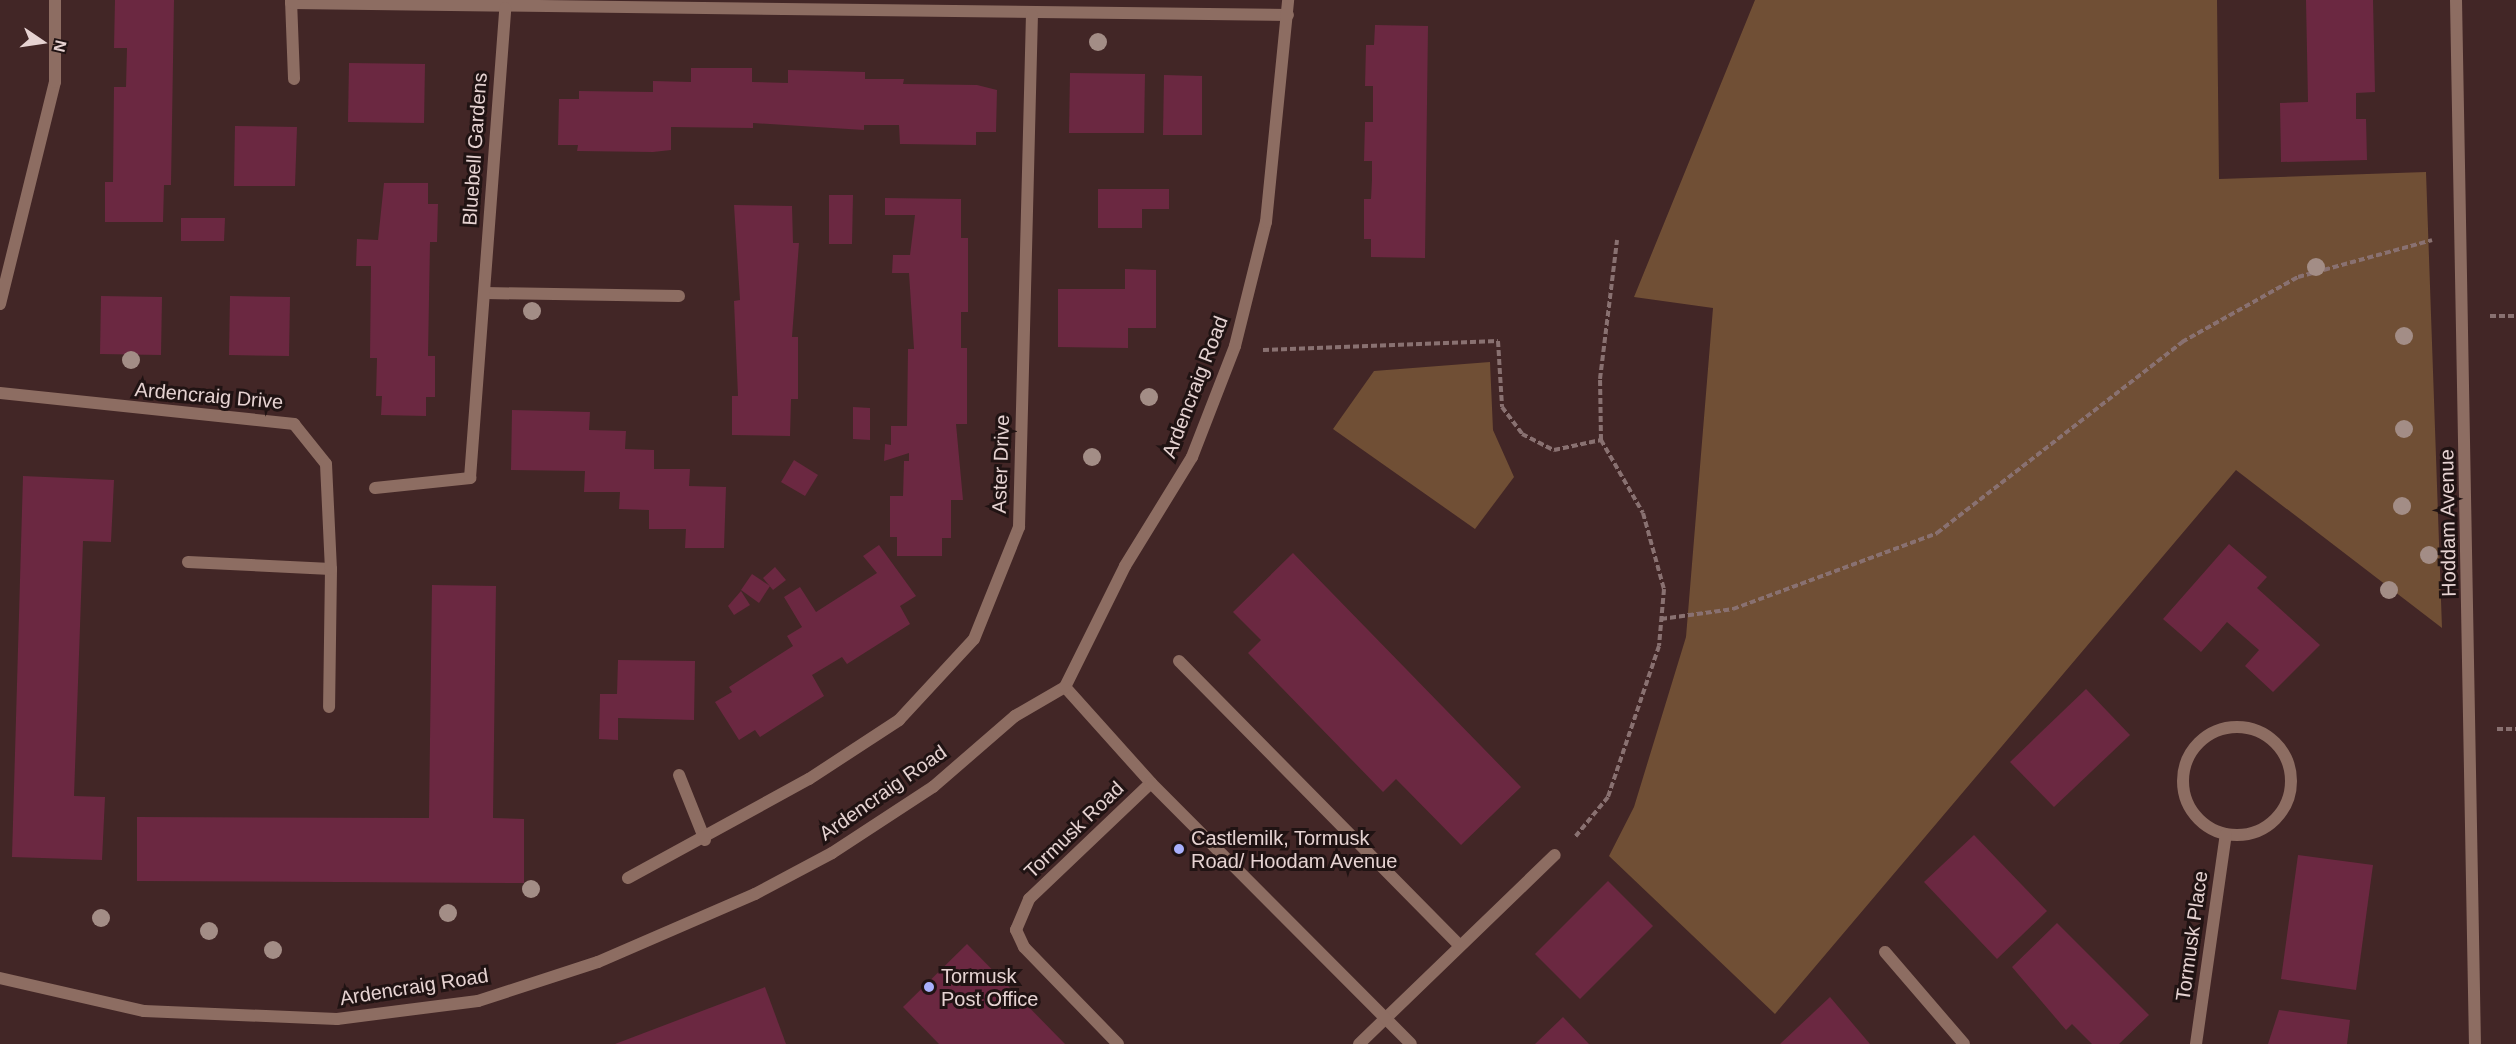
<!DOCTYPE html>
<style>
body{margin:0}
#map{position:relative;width:2516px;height:1044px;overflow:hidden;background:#422626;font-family:Arial,sans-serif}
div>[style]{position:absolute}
.green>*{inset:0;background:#704f35}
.building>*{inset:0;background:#6b2841}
.path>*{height:4px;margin-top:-2px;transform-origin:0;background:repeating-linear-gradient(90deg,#897171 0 6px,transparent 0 9px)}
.service>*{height:12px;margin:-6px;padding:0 6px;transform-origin:6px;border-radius:6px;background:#8d6d62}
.minor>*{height:12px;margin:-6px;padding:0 6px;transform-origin:6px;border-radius:6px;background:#8d6d62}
.minor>.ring{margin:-6px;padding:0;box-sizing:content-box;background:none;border:12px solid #8d6d62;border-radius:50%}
.tertiary>*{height:12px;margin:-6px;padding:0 6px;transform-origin:6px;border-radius:6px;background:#8d6d62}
.trees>*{width:18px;height:18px;margin:-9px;border-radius:50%;background:#a38d86}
.dots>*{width:16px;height:16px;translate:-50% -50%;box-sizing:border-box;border:3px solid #201313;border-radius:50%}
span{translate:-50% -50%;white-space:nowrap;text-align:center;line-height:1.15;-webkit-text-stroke:6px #201313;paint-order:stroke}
.street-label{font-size:20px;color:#e6d3d2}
.poi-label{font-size:20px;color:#e6d3d2}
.left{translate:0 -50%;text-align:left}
.north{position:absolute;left:12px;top:12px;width:60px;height:60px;-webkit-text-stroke:4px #201313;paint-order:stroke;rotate:103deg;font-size:16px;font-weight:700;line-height:24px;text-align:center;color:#e6d3d2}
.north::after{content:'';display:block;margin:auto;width:21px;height:27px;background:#e6d3d2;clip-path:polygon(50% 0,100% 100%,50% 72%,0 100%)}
</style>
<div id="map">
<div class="green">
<i style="clip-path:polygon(1755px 0,2217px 0,2219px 179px,2426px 172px,2442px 628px,2236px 470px,1775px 1014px,1609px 856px,1634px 807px,1686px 637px,1713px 308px,1634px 297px)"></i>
<i style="clip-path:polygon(1490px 362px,1493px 430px,1514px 477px,1475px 529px,1333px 429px,1374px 371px)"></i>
</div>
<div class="building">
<i style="clip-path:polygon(115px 0,174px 0,171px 185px,164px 185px,163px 222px,105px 222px,105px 182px,113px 182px,114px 87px,126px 87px,127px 48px,114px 48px)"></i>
<i style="clip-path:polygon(2306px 0,2373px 0,2375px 92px,2356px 93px,2356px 119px,2366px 119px,2367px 160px,2281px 162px,2280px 103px,2308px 102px)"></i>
<i style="clip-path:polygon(1375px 25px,1428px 26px,1425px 258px,1371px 257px,1371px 239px,1364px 239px,1364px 199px,1371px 199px,1372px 180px,1372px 161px,1364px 161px,1365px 122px,1373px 122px,1373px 86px,1365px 86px,1366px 45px,1374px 45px)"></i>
<i style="clip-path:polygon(349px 63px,425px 64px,424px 123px,348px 122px)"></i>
<i style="clip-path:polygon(691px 68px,752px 68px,752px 82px,788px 83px,788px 70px,865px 72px,865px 79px,904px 79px,903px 84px,977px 85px,997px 90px,996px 132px,976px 132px,976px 145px,900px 144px,899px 125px,864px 125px,864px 130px,753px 123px,753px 128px,671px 127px,671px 150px,653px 152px,577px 151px,578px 145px,558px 145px,559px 99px,579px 99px,579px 91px,653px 92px,653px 81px,691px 82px)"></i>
<i style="clip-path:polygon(1070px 73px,1145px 74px,1144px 133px,1069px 133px)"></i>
<i style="clip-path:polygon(1164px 75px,1202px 76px,1202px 135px,1163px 135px)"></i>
<i style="clip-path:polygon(235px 126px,297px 127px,295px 186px,234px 186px)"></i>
<i style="clip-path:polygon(384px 183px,428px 183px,428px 204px,438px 204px,437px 242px,430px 242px,428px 356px,435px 356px,435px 397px,426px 397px,426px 416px,381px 415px,382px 396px,376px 396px,377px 358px,370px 358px,371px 266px,356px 266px,357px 239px,378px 240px)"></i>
<i style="clip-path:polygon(1098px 189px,1169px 189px,1169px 209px,1142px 209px,1142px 228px,1098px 228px)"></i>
<i style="clip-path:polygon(829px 195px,853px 195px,852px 244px,829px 244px)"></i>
<i style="clip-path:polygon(885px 198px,961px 199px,961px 238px,968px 238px,968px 312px,961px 312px,961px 348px,967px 348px,967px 424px,956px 424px,963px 500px,951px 500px,951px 538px,942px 538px,942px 556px,897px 556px,897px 537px,890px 537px,890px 496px,903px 496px,904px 461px,909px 461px,909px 453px,884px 461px,885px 444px,891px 445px,891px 426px,907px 426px,908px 349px,914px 349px,909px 273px,892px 273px,893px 255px,910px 255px,915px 215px,885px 215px)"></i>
<i style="clip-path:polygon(734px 205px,792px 206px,793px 243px,799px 243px,792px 337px,798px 337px,798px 399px,791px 399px,790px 436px,732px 435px,732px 396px,738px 396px,734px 301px,740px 300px)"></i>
<i style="clip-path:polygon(181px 218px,225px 218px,224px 241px,181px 241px)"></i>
<i style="clip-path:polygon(1125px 269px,1156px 270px,1156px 328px,1128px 328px,1128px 348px,1058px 347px,1058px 289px,1125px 289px)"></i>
<i style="clip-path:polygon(101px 296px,162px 297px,161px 355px,100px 354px)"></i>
<i style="clip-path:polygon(230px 296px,290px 297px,289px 356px,229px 355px)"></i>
<i style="clip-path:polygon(853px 407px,870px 408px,870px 440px,853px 439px)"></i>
<i style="clip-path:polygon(512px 410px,590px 412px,589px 430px,626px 431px,625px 449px,654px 450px,654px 469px,690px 469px,689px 486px,726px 487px,724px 548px,685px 548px,686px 529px,649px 529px,649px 510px,619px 509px,620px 492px,584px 492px,585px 471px,511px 470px)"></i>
<i style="clip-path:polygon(794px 460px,818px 475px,805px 496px,781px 482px)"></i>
<i style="clip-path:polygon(23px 476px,114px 480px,111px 542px,83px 541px,74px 796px,105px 797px,102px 860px,12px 857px)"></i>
<i style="clip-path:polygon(2229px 544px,2267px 577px,2257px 588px,2320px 645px,2273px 692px,2245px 666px,2259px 650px,2227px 622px,2201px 652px,2163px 619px)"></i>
<i style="clip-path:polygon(879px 545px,916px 596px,900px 606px,910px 624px,847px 664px,842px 657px,812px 675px,824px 696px,760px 737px,755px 730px,739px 740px,715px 702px,732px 692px,729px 687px,793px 646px,787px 636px,802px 627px,784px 597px,800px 587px,816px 612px,877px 573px,863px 556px)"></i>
<i style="clip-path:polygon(1293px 553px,1521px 787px,1461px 845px,1396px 779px,1383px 792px,1248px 653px,1261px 640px,1233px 612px)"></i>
<i style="clip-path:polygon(775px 567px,786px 580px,773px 590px,763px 578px)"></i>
<i style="clip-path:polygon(752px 574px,770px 586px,759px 603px,741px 590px)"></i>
<i style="clip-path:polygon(432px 585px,496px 586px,493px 818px,524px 819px,524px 883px,137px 881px,137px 817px,429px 818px)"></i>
<i style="clip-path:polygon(741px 591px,750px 605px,734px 615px,728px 606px)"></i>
<i style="clip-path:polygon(618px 660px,695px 661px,694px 720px,618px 718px,618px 740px,599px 739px,600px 694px,617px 694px)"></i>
<i style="clip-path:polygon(2086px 689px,2130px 735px,2054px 807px,2010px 762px)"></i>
<i style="clip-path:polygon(1974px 835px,2047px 911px,1997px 959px,1924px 882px)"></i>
<i style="clip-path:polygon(2298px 855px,2373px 865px,2356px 990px,2281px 979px)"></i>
<i style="clip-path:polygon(1608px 881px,1653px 926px,1580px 999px,1535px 954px)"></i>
<i style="clip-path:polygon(2057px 923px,2149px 1015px,2119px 1044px,2092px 1044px,2072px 1024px,2066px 1030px,2012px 967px)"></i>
<i style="clip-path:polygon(967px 944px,1065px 1044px,939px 1044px,903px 1007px)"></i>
<i style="clip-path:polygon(765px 987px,786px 1044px,615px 1044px)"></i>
<i style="clip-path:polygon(1830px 997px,1870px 1044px,1780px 1044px)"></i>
<i style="clip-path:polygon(2279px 1010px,2350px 1020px,2347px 1044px,2268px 1044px)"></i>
<i style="clip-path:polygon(1563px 1017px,1589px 1044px,1535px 1044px)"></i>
</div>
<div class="path">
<i style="left:2490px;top:316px;width:26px"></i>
<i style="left:1263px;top:350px;width:235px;rotate:-2.2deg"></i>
<i style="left:1498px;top:341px;width:66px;rotate:86.5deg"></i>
<i style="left:1502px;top:407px;width:34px;rotate:53deg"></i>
<i style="left:1522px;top:434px;width:36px;rotate:27deg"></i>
<i style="left:1554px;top:450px;width:48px;rotate:-12deg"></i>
<i style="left:1601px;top:440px;width:84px;rotate:60.1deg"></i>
<i style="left:1643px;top:513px;width:79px;rotate:74.6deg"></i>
<i style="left:1664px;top:589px;width:57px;rotate:95deg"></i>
<i style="left:1659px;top:646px;width:159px;rotate:108.7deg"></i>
<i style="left:1608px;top:797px;width:52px;rotate:129.5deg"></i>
<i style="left:1601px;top:440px;width:61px;rotate:-90.9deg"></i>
<i style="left:1600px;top:379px;width:140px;rotate:-83deg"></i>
<i style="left:1661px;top:619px;width:73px;rotate:-7.9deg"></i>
<i style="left:1733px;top:609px;width:218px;rotate:-20.4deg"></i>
<i style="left:1937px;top:533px;width:311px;rotate:-37.9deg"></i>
<i style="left:2182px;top:342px;width:133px;rotate:-29.3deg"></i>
<i style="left:2298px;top:277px;width:139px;rotate:-15.4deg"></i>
<i style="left:2497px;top:729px;width:19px"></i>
</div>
<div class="service">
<i style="left:188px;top:562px;width:143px;rotate:2.8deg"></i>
<i style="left:331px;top:569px;width:138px;rotate:90.8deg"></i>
<i style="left:1179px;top:661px;width:400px;rotate:45.4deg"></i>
</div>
<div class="minor">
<i style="left:291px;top:0;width:79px;rotate:87.8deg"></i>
<i style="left:2456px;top:0;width:1044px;rotate:88.96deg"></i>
<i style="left:291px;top:3px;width:997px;rotate:0.69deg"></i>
<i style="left:485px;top:293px;width:194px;rotate:0.9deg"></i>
<i style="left:0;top:304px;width:229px;rotate:-76.1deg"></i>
<i style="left:55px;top:82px;width:82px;rotate:-90deg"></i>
<i style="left:0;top:393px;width:296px;rotate:6deg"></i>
<i style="left:294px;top:424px;width:51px;rotate:51.3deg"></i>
<i style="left:326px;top:464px;width:105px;rotate:87.3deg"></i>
<i style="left:375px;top:488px;width:96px;rotate:-6deg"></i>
<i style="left:470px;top:478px;width:471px;rotate:-85.7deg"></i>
<i class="ring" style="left:2183px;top:727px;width:96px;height:96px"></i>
<i style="left:679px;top:775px;width:70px;rotate:68.2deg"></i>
<i style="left:628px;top:878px;width:206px;rotate:-28.7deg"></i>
<i style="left:809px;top:779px;width:108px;rotate:-33.2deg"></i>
<i style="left:899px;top:720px;width:110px;rotate:-47.2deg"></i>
<i style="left:974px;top:639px;width:121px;rotate:-68.1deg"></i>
<i style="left:1019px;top:527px;width:512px;rotate:-88.55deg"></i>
<i style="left:1885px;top:952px;width:121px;rotate:49.3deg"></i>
<i style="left:1118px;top:1044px;width:135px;rotate:-134.1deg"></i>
<i style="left:1024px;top:947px;width:19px;rotate:-115deg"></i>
<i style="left:1016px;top:930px;width:34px;rotate:-67deg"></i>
<i style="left:1029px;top:899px;width:168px;rotate:-43.6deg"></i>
<i style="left:1359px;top:1044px;width:272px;rotate:-44deg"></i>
<i style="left:2196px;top:1044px;width:212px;rotate:-81.9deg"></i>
</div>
<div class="tertiary">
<i style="left:1065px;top:687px;width:129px;rotate:48.1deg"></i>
<i style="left:1151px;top:783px;width:368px;rotate:45.1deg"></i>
<i style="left:0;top:978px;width:148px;rotate:12.9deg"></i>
<i style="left:144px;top:1011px;width:193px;rotate:2.4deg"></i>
<i style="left:337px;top:1019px;width:142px;rotate:-7.3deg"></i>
<i style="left:478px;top:1001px;width:126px;rotate:-18deg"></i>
<i style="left:598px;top:962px;width:171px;rotate:-23.4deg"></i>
<i style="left:755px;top:894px;width:87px;rotate:-28deg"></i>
<i style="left:832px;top:853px;width:121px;rotate:-33.2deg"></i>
<i style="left:933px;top:787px;width:108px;rotate:-40.9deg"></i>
<i style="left:1015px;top:716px;width:58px;rotate:-30.1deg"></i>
<i style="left:1065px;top:687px;width:135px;rotate:-63.6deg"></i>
<i style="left:1125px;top:566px;width:128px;rotate:-58.4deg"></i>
<i style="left:1192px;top:457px;width:119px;rotate:-68.8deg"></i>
<i style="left:1235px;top:346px;width:128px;rotate:-76deg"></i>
<i style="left:1266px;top:222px;width:223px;rotate:-84.3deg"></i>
</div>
<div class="trees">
<i style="left:1098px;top:42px"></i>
<i style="left:2316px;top:267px"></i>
<i style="left:532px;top:311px"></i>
<i style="left:2404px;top:336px"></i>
<i style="left:131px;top:360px"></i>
<i style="left:1149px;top:397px"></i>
<i style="left:2404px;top:429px"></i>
<i style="left:1092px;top:457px"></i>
<i style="left:2402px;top:506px"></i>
<i style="left:2429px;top:555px"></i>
<i style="left:2389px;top:590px"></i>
<i style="left:531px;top:889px"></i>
<i style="left:448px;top:913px"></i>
<i style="left:101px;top:918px"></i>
<i style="left:209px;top:931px"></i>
<i style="left:273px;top:950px"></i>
</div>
<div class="dots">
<i style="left:1179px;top:849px;background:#a9b0fc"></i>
<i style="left:929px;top:987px;background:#a9b0fc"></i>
</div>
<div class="street-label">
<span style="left:475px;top:149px;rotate:-86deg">Bluebell Gardens</span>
<span style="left:1195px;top:387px;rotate:-69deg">Ardencraig Road</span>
<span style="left:209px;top:396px;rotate:5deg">Ardencraig Drive</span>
<span style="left:1001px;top:464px;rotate:-88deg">Aster Drive</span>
<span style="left:2448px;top:523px;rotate:-91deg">Hoddam Avenue</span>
<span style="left:883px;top:793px;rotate:-35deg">Ardencraig Road</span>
<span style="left:1074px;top:830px;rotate:-44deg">Tormusk Road</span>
<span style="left:2192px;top:936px;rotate:-82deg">Tormusk Place</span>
<span style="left:414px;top:987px;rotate:-9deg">Ardencraig Road</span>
</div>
<div class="poi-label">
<span class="left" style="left:1191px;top:850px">Castlemilk, Tormusk<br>Road/ Hoodam Avenue</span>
<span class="left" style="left:941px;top:988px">Tormusk<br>Post Office</span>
</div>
<div class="north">N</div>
</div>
